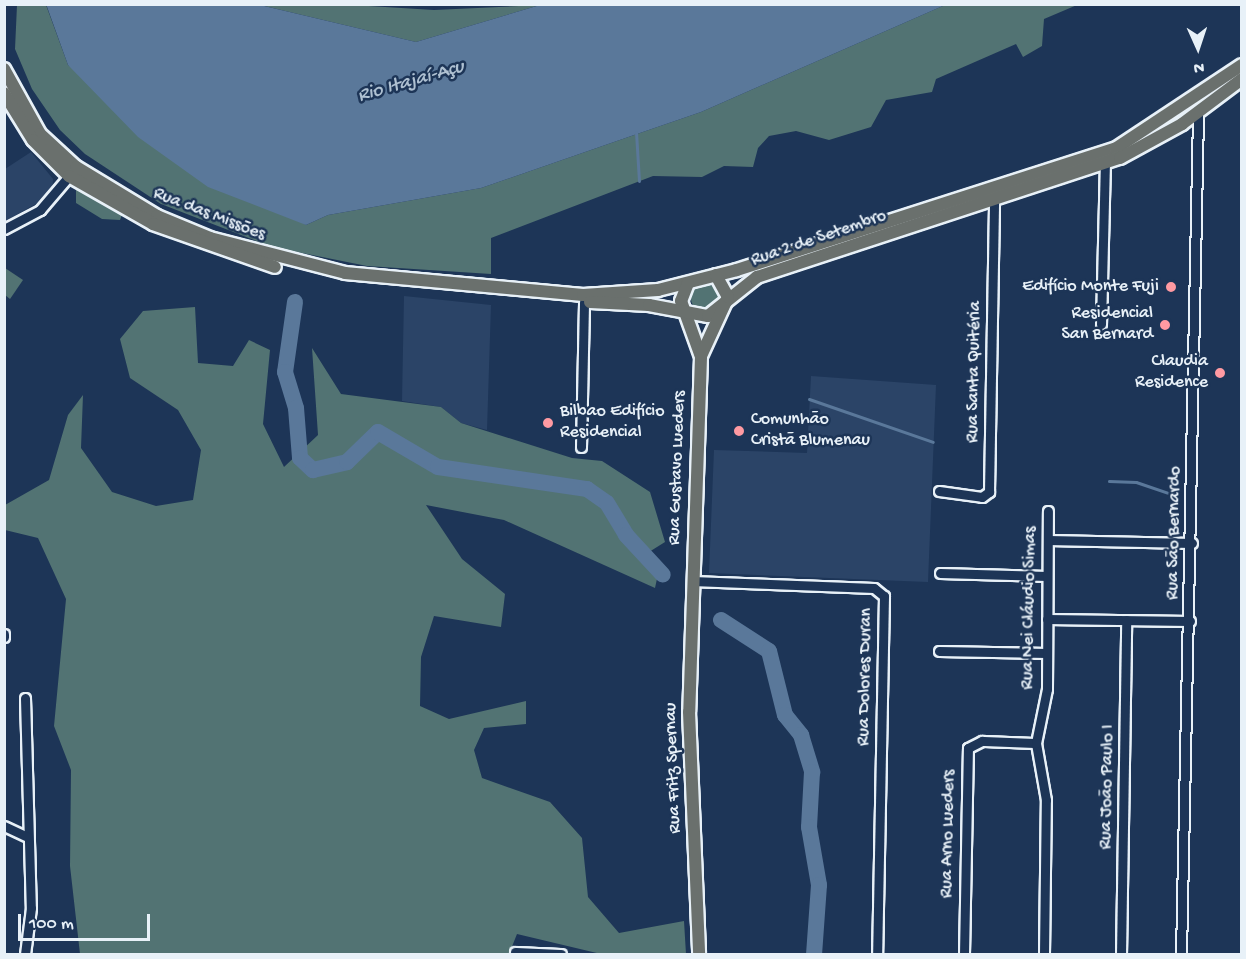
<!DOCTYPE html>
<meta charset="utf-8">
<style>
body{margin:0}
#map{position:relative;width:1246px;height:959px;overflow:hidden;background:#1d3557;font-family:"Gochi Hand",sans-serif}
div>[style]{position:absolute}
.built>*{inset:0;background:#2b4467}
.green>*{inset:0;background:#527373}
.round{border-radius:50%}
.water>*{inset:0;background:#5a789a}
.stream>*{height:3px;margin:-1.5px;padding:0 1.5px;transform-origin:1.5px;border-radius:1.5px;background:#5a789a}
.river>*{height:16px;margin:-8px;padding:0 8px;transform-origin:8px;border-radius:8px;background:#5a789a}
.roads{filter:drop-shadow(2px 0 #e8f1f8) drop-shadow(-2px 0 #e8f1f8) drop-shadow(0 2px #e8f1f8) drop-shadow(0 -2px #e8f1f8)}
.minor>*{height:9px;margin:-4.5px;padding:0 4.5px;transform-origin:4.5px;border-radius:4.5px;background:#1d3557}
.major>*{height:12px;margin:-6px;padding:0 6px;transform-origin:6px;border-radius:6px;background:#6a706d}
.dots>*{width:16px;height:16px;translate:-50% -50%;box-sizing:border-box;border:3px solid #1d3557;border-radius:50%}
span{translate:-50% -50%;white-space:nowrap;text-align:center;line-height:1.15;-webkit-text-stroke:5px #1d3557;paint-order:stroke}
.street-label{font-size:18px;color:#e8f1f8}
.poi-label{font-size:18px;color:#e8f1f8}
.right{translate:-100% -50%;text-align:right}
.left{translate:0 -50%;text-align:left}
.water-label{font-size:20px;color:#afc1d2;font-style:italic}
.frame{position:absolute;inset:0;border:6px solid #e8f1f8;pointer-events:none}
.north{position:absolute;left:1168px;top:18px;width:60px;height:60px;-webkit-text-stroke:4px #1d3557;paint-order:stroke;rotate:177deg;font-size:16px;font-weight:700;line-height:24px;text-align:center;color:#e8f1f8}
.north::after{content:'';display:block;margin:auto;width:21px;height:27px;background:#e8f1f8;clip-path:polygon(50% 0,100% 100%,50% 72%,0 100%)}
.scale{position:absolute;left:18px;top:914px;width:132px;height:27px;box-sizing:border-box;border:3px solid #e8f1f8;border-top:0;padding-left:8px;font-size:18px;line-height:21px;white-space:nowrap;color:#e8f1f8;-webkit-text-stroke:4px #1d3557;paint-order:stroke}
</style>
<div id="map">
<div class="built">
<i style="clip-path:polygon(31px 152px,53px 179px,52px 195px,5px 221px,5px 169px)"></i>
<i style="clip-path:polygon(404px 296px,491px 305px,487px 430px,461px 423px,441px 407px,402px 401px)"></i>
<i style="clip-path:polygon(811px 376px,936px 385px,928px 582px,709px 573px,714px 450px,807px 453px)"></i>
</div>
<div class="green">
<i style="clip-path:polygon(336px 4px,434px 10px,540px 5px,416px 42px,260px 5px)"></i>
<i style="clip-path:polygon(17px 5px,46px 5px,68px 65px,306px 225px,328px 215px,481px 188px,637px 134px,701px 112px,945px 5px,1077px 5px,1044px 19px,1042px 46px,1023px 57px,1016px 44px,936px 79px,932px 92px,886px 100px,871px 127px,829px 140px,796px 131px,769px 136px,758px 148px,753px 167px,724px 166px,702px 177px,653px 176px,491px 238px,491px 274px,367px 266px,272px 247px,161px 204px,85px 154px,60px 130px,32px 89px,15px 49px)"></i>
<i style="clip-path:polygon(76px 184px,123px 212px,120px 220px,102px 219px,76px 203px)"></i>
<i style="clip-path:polygon(5px 268px,23px 280px,10px 299px,5px 295px)"></i>
<i class="round" style="left:691px;top:284px;width:28px;height:28px"></i>
<i style="clip-path:polygon(195px 307px,198px 363px,233px 366px,249px 340px,270px 350px,263px 424px,284px 467px,318px 435px,312px 348px,341px 394px,441px 407px,461px 423px,572px 458px,602px 461px,650px 492px,665px 542px,641px 557px,658px 574px,655px 588px,504px 520px,426px 505px,462px 559px,505px 594px,501px 627px,434px 616px,421px 657px,420px 706px,449px 719px,526px 701px,526px 724px,484px 728px,474px 750px,482px 778px,550px 802px,582px 838px,588px 897px,619px 933px,684px 921px,686px 954px,601px 954px,517px 934px,509px 954px,80px 954px,70px 866px,71px 770px,54px 726px,66px 599px,38px 538px,5px 530px,5px 505px,49px 480px,68px 415px,83px 395px,81px 448px,112px 492px,156px 506px,193px 500px,201px 450px,178px 410px,130px 378px,120px 339px,143px 311px)"></i>
</div>
<div class="water">
<i style="clip-path:polygon(46px 4px,260px 5px,416px 42px,540px 5px,945px 5px,701px 112px,637px 134px,481px 188px,328px 215px,306px 225px,208px 187px,138px 137px,68px 65px)"></i>
</div>
<div class="stream">
<i style="left:636px;top:132px;width:49px;rotate:86.5deg"></i>
<i style="left:809px;top:399px;width:131px;rotate:19.1deg"></i>
<i style="left:1109px;top:481px;width:27px;rotate:2deg"></i>
<i style="left:1136px;top:482px;width:43px;rotate:18.9deg"></i>
</div>
<div class="river">
<i style="left:295px;top:302px;width:71px;rotate:98.1deg"></i>
<i style="left:285px;top:372px;width:38px;rotate:73deg"></i>
<i style="left:296px;top:408px;width:50px;rotate:85.4deg"></i>
<i style="left:300px;top:458px;width:18px;rotate:43deg"></i>
<i style="left:313px;top:470px;width:35px;rotate:-13deg"></i>
<i style="left:347px;top:462px;width:43px;rotate:-44.1deg"></i>
<i style="left:378px;top:432px;width:69px;rotate:30.3deg"></i>
<i style="left:438px;top:467px;width:151px;rotate:8.4deg"></i>
<i style="left:587px;top:489px;width:24px;rotate:35deg"></i>
<i style="left:607px;top:503px;width:37px;rotate:59deg"></i>
<i style="left:626px;top:535px;width:54px;rotate:47.2deg"></i>
<i style="left:721px;top:620px;width:57px;rotate:32.9deg"></i>
<i style="left:769px;top:651px;width:66px;rotate:76deg"></i>
<i style="left:785px;top:715px;width:26px;rotate:51deg"></i>
<i style="left:801px;top:735px;width:39px;rotate:73deg"></i>
<i style="left:812px;top:772px;width:55px;rotate:93.1deg"></i>
<i style="left:809px;top:827px;width:59px;rotate:80.2deg"></i>
<i style="left:819px;top:885px;width:69px;rotate:94.1deg"></i>
</div>
<div class="roads">
<div class="minor">
<i style="left:4px;top:229px;width:41px;rotate:-27.8deg"></i>
<i style="left:40px;top:210px;width:45px;rotate:-49.5deg"></i>
<i style="left:1101px;top:324px;width:161px;rotate:-88.6deg"></i>
<i style="left:581px;top:447px;width:145px;rotate:-88.8deg"></i>
<i style="left:939px;top:491px;width:43px;rotate:7.9deg"></i>
<i style="left:982px;top:497px;width:9px;rotate:-36deg"></i>
<i style="left:989px;top:492px;width:293px;rotate:-89deg"></i>
<i style="left:1048px;top:540px;width:144px;rotate:1.2deg"></i>
<i style="left:940px;top:573px;width:107px;rotate:1.6deg"></i>
<i style="left:692px;top:581px;width:182px;rotate:2.2deg"></i>
<i style="left:874px;top:588px;width:13px;rotate:39deg"></i>
<i style="left:884px;top:596px;width:358px;rotate:91.1deg"></i>
<i style="left:1047px;top:619px;width:143px;rotate:0.8deg"></i>
<i style="left:4px;top:634px;width:3px;rotate:90deg"></i>
<i style="left:939px;top:651px;width:108px;rotate:1.1deg"></i>
<i style="left:25px;top:698px;width:210px;rotate:88.4deg"></i>
<i style="left:31px;top:908px;width:46px;rotate:97.4deg"></i>
<i style="left:4px;top:826px;width:26px;rotate:25deg"></i>
<i style="left:515px;top:952px;width:46px;rotate:2.5deg"></i>
<i style="left:964px;top:954px;width:206px;rotate:-88.9deg"></i>
<i style="left:968px;top:748px;width:16px;rotate:-27deg"></i>
<i style="left:982px;top:741px;width:54px;rotate:2.1deg"></i>
<i style="left:1044px;top:954px;width:154px;rotate:-89.3deg"></i>
<i style="left:1046px;top:800px;width:58px;rotate:-100deg"></i>
<i style="left:1036px;top:743px;width:55px;rotate:-78.5deg"></i>
<i style="left:1047px;top:689px;width:178px;rotate:-89.7deg"></i>
<i style="left:1121px;top:954px;width:334px;rotate:-89.1deg"></i>
<i style="left:1181px;top:954px;width:842px;rotate:-88.84deg"></i>
</div>
<div class="major">
<i style="left:4px;top:69px;width:74px;rotate:61deg"></i>
<i style="left:40px;top:134px;width:49px;rotate:42.5deg"></i>
<i style="left:76px;top:167px;width:95px;rotate:31.2deg"></i>
<i style="left:157px;top:216px;width:57px;rotate:22.5deg"></i>
<i style="left:210px;top:238px;width:139px;rotate:14.5deg"></i>
<i style="left:345px;top:273px;width:239px;rotate:5.3deg"></i>
<i style="left:583px;top:295px;width:75px;rotate:-3.8deg"></i>
<i style="left:658px;top:290px;width:81px;rotate:-14.2deg"></i>
<i style="left:737px;top:270px;width:397px;rotate:-17.8deg"></i>
<i style="left:1115px;top:149px;width:152px;rotate:-33.5deg"></i>
<i style="left:4px;top:93px;width:55px;rotate:58.3deg"></i>
<i style="left:33px;top:140px;width:51px;rotate:45deg"></i>
<i style="left:69px;top:176px;width:97px;rotate:29.7deg"></i>
<i style="left:153px;top:224px;width:129px;rotate:19.4deg"></i>
<i style="left:688px;top:283px;width:19px;rotate:111deg"></i>
<i style="left:681px;top:301px;width:59px;rotate:70.3deg"></i>
<i style="left:701px;top:357px;width:355px;rotate:91.9deg"></i>
<i style="left:689px;top:712px;width:242px;rotate:87.6deg"></i>
<i style="left:590px;top:302px;width:59px;rotate:2.9deg"></i>
<i style="left:649px;top:305px;width:60px;rotate:10.6deg"></i>
<i style="left:708px;top:316px;width:63px;rotate:-38.5deg"></i>
<i style="left:757px;top:277px;width:382px;rotate:-18.2deg"></i>
<i style="left:1120px;top:158px;width:71px;rotate:-28.7deg"></i>
<i style="left:1182px;top:124px;width:75px;rotate:-36.9deg"></i>
<i style="left:701px;top:356px;width:65px;rotate:-65.4deg"></i>
<i style="left:728px;top:297px;width:25px;rotate:-119deg"></i>
</div>
</div>
<div class="dots">
<i style="left:1171px;top:287px;background:#ff9aa2"></i>
<i style="left:1165px;top:325px;background:#ff9aa2"></i>
<i style="left:1220px;top:373px;background:#ff9aa2"></i>
<i style="left:548px;top:423px;background:#ff9aa2"></i>
<i style="left:739px;top:431px;background:#ff9aa2"></i>
</div>
<div class="street-label">
<span style="left:209px;top:215px;rotate:21deg">Rua das Missões</span>
<span style="left:819px;top:239px;rotate:-19deg">Rua 2 de Setembro</span>
<span style="left:975px;top:372px;rotate:-89deg">Rua Santa Quitéria</span>
<span style="left:678px;top:468px;rotate:-88deg">Rua Gustavo Lueders</span>
<span style="left:1175px;top:533px;rotate:-89deg">Rua São Bernardo</span>
<span style="left:1030px;top:608px;rotate:-89deg">Rua Nei Cláudio Simas</span>
<span style="left:866px;top:677px;rotate:-89deg">Rua Dolores Duran</span>
<span style="left:674px;top:768px;rotate:-92deg">Rua Fritz Spernau</span>
<span style="left:1108px;top:787px;rotate:-89deg">Rua João Paulo I</span>
<span style="left:949px;top:834px;rotate:-89deg">Rua Arno Lueders</span>
</div>
<div class="poi-label">
<span class="right" style="left:1159px;top:287px">Edifício Monte Fuji</span>
<span class="right" style="left:1153px;top:325px">Residencial<br>San Bernard</span>
<span class="right" style="left:1208px;top:373px">Claudia<br>Residence</span>
<span class="left" style="left:560px;top:423px">Bilbao Edifício<br>Residencial</span>
<span class="left" style="left:751px;top:431px">Comunhão<br>Cristã Blumenau</span>
</div>
<div class="water-label">
<span style="left:411px;top:82px;rotate:-16deg">Rio Itajaí-Açu</span>
</div>
<div class="frame"></div>
<div class="north">N</div>
<div class="scale">100 m</div>
</div>
